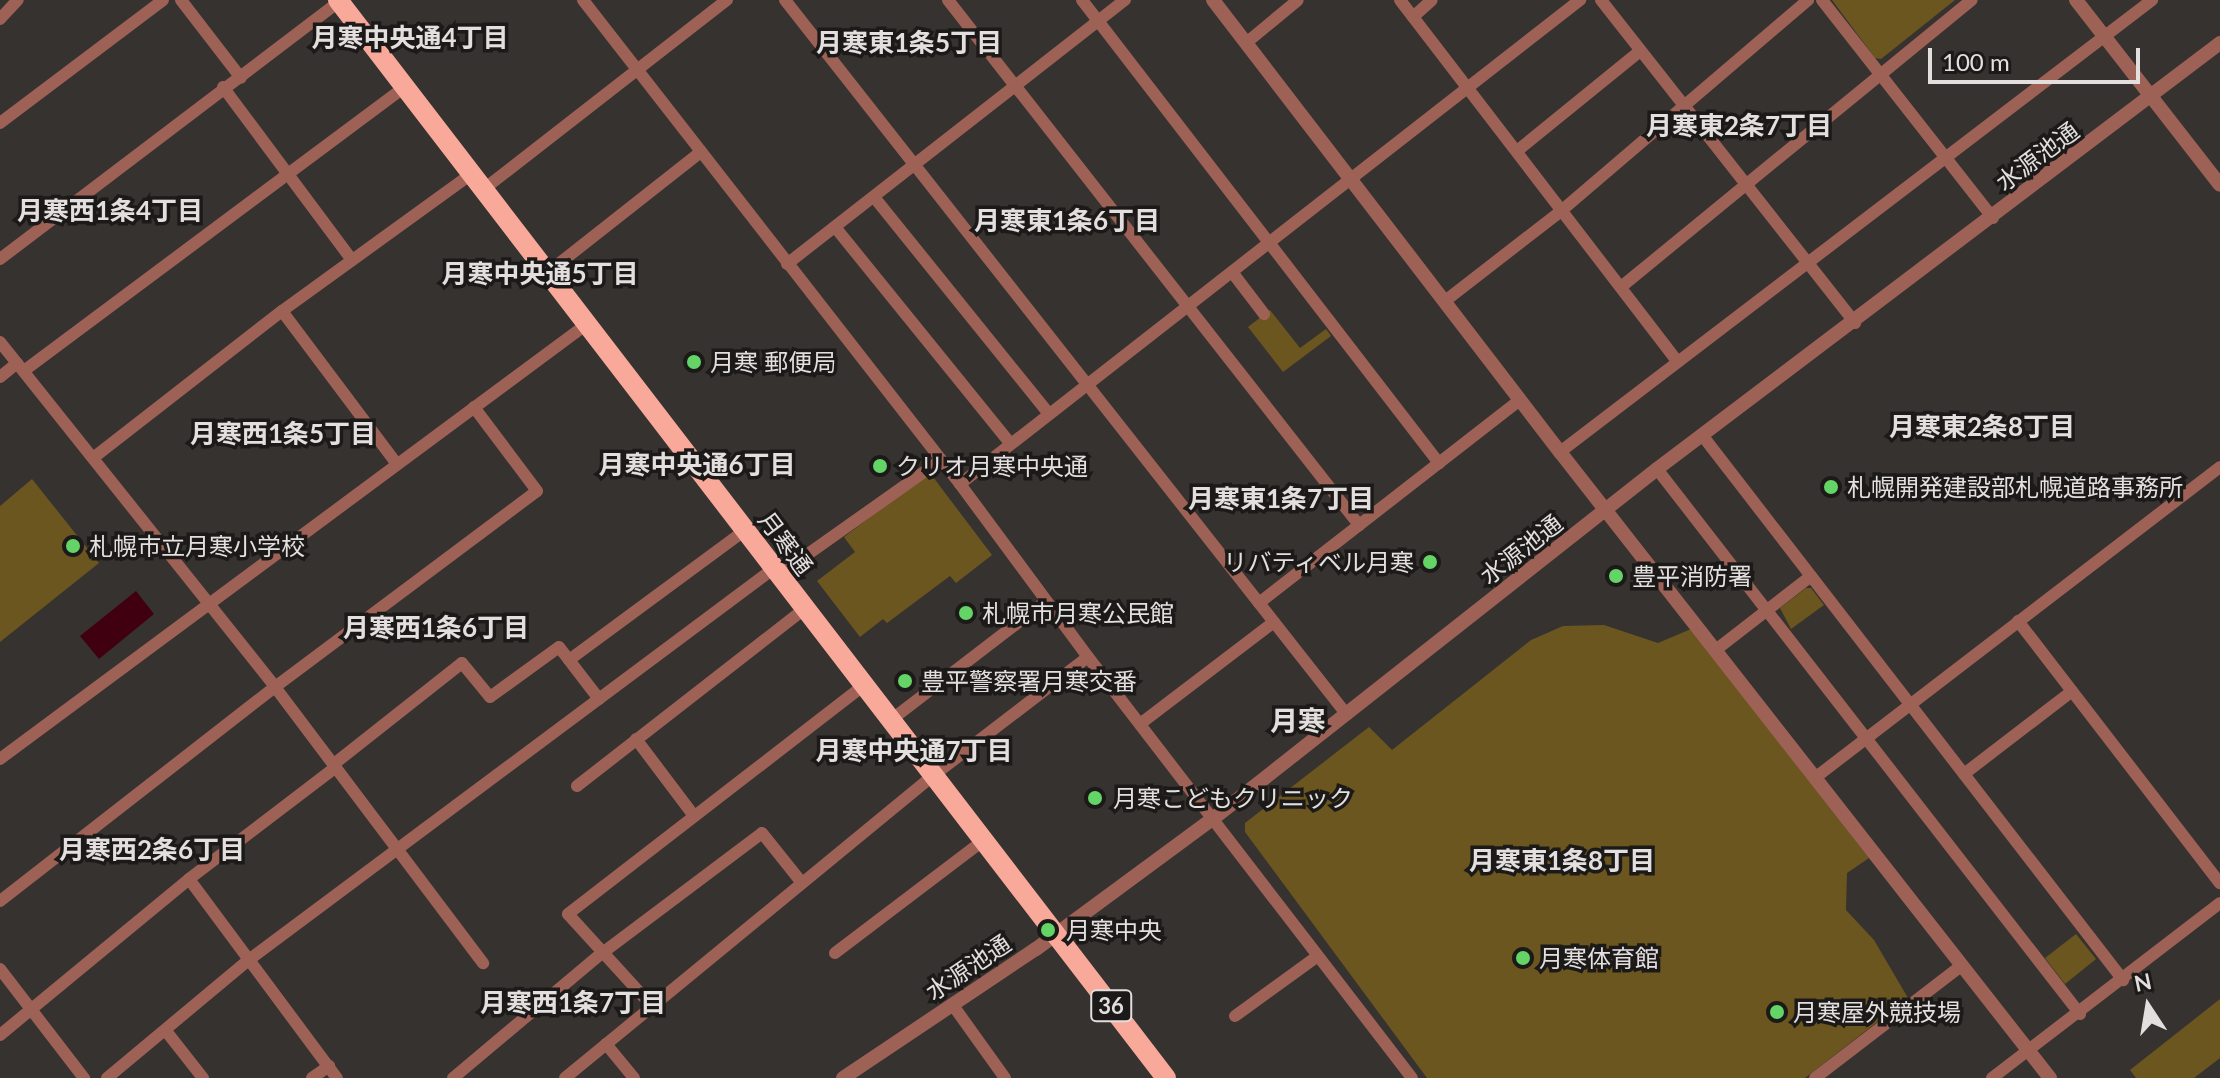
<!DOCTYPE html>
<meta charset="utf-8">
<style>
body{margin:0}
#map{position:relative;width:2220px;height:1078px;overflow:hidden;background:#363230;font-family:Lato,"Noto Sans JP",sans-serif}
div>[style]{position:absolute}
.green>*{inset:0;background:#6b561f}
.water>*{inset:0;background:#400010}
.minor>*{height:12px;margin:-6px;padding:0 6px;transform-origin:6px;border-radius:6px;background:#9e6156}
.tertiary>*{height:14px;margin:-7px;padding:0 7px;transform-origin:7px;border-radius:7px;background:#9e6156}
.trunk>*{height:20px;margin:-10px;padding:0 10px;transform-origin:10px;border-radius:10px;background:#f9a99a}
.dots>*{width:22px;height:22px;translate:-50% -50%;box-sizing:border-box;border:4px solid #1c1a19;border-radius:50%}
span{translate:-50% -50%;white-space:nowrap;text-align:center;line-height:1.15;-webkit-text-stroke:7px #1c1a19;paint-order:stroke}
.shield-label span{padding:2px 6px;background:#1c1a19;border:2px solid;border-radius:6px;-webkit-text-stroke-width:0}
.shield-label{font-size:22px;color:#e2dfde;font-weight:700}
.street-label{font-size:24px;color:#e2dfde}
.poi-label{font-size:24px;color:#e2dfde}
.left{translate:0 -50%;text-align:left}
.right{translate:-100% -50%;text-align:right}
.neighbourhood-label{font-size:26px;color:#e2dfde;font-weight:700}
.quarter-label{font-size:28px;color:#e2dfde;font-weight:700}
.north{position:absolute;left:2108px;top:966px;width:80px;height:80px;-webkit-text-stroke:6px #1c1a19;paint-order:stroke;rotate:348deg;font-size:22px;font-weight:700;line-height:32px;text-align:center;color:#e2dfde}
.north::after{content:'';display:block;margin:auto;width:28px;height:36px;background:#e2dfde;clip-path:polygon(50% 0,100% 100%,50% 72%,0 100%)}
.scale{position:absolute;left:1928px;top:48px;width:212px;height:36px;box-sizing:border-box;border:4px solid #e2dfde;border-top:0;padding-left:10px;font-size:24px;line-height:28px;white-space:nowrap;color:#e2dfde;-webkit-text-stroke:6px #1c1a19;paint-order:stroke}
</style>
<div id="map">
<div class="green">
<i style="clip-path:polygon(1832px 0,1955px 0,1881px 59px,1875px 58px)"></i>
<i style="clip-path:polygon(1270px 310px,1300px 348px,1326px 329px,1331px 336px,1283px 372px,1248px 327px)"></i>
<i style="clip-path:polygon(926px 475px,933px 477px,992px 555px,956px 583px,950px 576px,887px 623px,883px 619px,860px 637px,817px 581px,855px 552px,844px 537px)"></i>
<i style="clip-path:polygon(32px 479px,99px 563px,0 642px,0 506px)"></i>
<i style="clip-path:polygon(1806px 588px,1811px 588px,1824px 605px,1791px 629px,1780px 608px)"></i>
<i style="clip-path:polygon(1604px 625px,1658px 643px,1691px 629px,1869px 858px,1847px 873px,1846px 910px,1874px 940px,1908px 998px,1805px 1078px,1427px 1078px,1245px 832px,1245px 823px,1369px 727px,1392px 750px,1531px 640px,1563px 626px)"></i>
<i style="clip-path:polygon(2076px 934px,2096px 959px,2065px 984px,2045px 958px)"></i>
<i style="clip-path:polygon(2220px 999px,2220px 1058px,2194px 1078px,2136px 1078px,2130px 1070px)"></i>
</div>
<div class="water">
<i style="clip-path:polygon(136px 591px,154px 614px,99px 659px,80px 636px)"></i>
</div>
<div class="minor">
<i style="left:181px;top:0;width:98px;rotate:52.4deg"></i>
<i style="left:583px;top:0;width:614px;rotate:52.08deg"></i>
<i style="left:960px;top:484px;width:215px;rotate:53.5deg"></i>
<i style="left:1088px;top:657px;width:531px;rotate:52.42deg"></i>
<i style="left:785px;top:0;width:909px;rotate:51.83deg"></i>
<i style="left:948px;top:0;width:667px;rotate:51.94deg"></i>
<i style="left:1082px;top:0;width:585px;rotate:52.37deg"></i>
<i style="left:1400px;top:0;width:456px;rotate:52.5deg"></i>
<i style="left:1601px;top:0;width:411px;rotate:51.8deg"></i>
<i style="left:1822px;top:0;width:277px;rotate:51.9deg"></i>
<i style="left:1413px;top:17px;width:25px;rotate:-42deg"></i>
<i style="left:0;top:19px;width:26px;rotate:-47deg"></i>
<i style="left:1246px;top:43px;width:67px;rotate:-39.6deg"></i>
<i style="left:223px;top:87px;width:216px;rotate:53.3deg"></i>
<i style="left:0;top:123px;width:204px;rotate:-37deg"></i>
<i style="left:1517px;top:151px;width:159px;rotate:-39.1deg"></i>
<i style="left:484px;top:189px;width:308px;rotate:-37.9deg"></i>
<i style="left:874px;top:197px;width:279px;rotate:51.1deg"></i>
<i style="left:835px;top:227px;width:279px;rotate:51deg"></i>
<i style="left:0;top:259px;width:425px;rotate:-37.2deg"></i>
<i style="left:787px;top:264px;width:429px;rotate:-38deg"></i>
<i style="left:1232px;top:272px;width:53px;rotate:52.7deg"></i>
<i style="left:547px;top:273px;width:196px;rotate:-38.2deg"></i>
<i style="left:1621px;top:287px;width:453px;rotate:-39.3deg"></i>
<i style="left:1445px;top:301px;width:147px;rotate:-37.8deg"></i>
<i style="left:1561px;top:211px;width:325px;rotate:-40.5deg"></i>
<i style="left:282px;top:311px;width:191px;rotate:53.1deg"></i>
<i style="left:0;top:342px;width:441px;rotate:51.4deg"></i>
<i style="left:275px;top:687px;width:346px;rotate:53deg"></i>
<i style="left:25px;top:370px;width:474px;rotate:-36.7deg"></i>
<i style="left:0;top:377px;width:22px;rotate:-39deg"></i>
<i style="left:1702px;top:435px;width:689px;rotate:52.31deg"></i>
<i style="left:1560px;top:452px;width:745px;rotate:-37.36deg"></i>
<i style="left:93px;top:458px;width:239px;rotate:-37.9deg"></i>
<i style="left:282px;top:311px;width:233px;rotate:-35.9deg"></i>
<i style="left:1657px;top:469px;width:690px;rotate:52.18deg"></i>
<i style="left:960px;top:484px;width:787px;rotate:-37.98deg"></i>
<i style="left:777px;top:576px;width:201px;rotate:-35.3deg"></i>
<i style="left:1259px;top:603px;width:331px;rotate:-37.9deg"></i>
<i style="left:2018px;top:621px;width:331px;rotate:52.4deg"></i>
<i style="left:1717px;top:649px;width:119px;rotate:-37.8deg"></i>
<i style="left:599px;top:699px;width:49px;rotate:-127.6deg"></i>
<i style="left:569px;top:660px;width:217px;rotate:-36.4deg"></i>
<i style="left:891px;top:720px;width:195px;rotate:-37.5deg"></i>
<i style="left:1140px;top:724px;width:168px;rotate:-37.3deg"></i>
<i style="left:636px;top:739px;width:96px;rotate:53deg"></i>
<i style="left:0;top:759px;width:731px;rotate:-36.54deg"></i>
<i style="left:334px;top:764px;width:163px;rotate:-38.3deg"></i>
<i style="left:462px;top:663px;width:44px;rotate:50.5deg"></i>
<i style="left:490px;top:697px;width:85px;rotate:-35.9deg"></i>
<i style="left:559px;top:647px;width:16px;rotate:52deg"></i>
<i style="left:1964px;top:774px;width:136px;rotate:-37.5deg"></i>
<i style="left:1816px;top:777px;width:509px;rotate:-37.5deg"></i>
<i style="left:577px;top:786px;width:288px;rotate:-37.9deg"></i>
<i style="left:189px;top:879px;width:248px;rotate:53.4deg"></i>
<i style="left:0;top:901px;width:348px;rotate:-37.9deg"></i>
<i style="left:275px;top:687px;width:327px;rotate:-36.8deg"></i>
<i style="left:537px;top:491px;width:105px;rotate:-126.9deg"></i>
<i style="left:835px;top:953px;width:187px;rotate:-37.2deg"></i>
<i style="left:0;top:969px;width:138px;rotate:52.4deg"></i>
<i style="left:952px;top:1004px;width:91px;rotate:54.4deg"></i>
<i style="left:651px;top:1005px;width:123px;rotate:-132.4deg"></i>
<i style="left:568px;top:914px;width:374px;rotate:-37.7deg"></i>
<i style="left:1235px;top:1016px;width:102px;rotate:-35.9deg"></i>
<i style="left:166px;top:1031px;width:60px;rotate:51.8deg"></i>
<i style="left:0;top:1035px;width:245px;rotate:-39.5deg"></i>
<i style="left:189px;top:879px;width:185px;rotate:-37.3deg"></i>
<i style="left:606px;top:1044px;width:44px;rotate:50.5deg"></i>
<i style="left:107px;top:1078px;width:186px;rotate:-39.8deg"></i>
<i style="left:250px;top:959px;width:652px;rotate:-36.71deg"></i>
<i style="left:312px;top:1078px;width:21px;rotate:-35deg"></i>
<i style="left:453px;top:1078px;width:193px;rotate:-40deg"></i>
<i style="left:601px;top:954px;width:201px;rotate:-36.9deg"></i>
<i style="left:762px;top:833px;width:64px;rotate:51.3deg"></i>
<i style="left:565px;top:1078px;width:477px;rotate:-39.4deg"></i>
<i style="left:934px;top:775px;width:194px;rotate:-37.5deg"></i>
<i style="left:1815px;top:1078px;width:185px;rotate:-37.5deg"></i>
<i style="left:1992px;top:1078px;width:287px;rotate:-37.5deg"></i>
</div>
<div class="tertiary">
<i style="left:1213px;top:0;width:570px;rotate:52.49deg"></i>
<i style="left:1560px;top:452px;width:795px;rotate:51.95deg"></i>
<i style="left:2076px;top:0;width:234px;rotate:52.1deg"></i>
<i style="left:843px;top:1078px;width:232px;rotate:-33.8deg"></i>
<i style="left:1036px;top:949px;width:221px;rotate:-36.4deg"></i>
<i style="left:1214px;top:818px;width:564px;rotate:-38.23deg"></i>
<i style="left:1657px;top:469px;width:706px;rotate:-37.11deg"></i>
</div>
<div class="trunk">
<i style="left:338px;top:0;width:1359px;rotate:52.47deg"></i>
</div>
<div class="dots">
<i style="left:694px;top:362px;background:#65d467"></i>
<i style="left:880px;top:466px;background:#65d467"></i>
<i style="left:1831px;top:487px;background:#65d467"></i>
<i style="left:73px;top:546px;background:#65d467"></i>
<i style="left:1430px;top:562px;background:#65d467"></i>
<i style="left:1616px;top:576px;background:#65d467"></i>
<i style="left:966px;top:613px;background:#65d467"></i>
<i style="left:905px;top:681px;background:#65d467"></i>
<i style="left:1095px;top:798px;background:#65d467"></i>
<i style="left:1048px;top:930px;background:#65d467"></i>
<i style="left:1523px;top:958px;background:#65d467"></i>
<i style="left:1777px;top:1012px;background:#65d467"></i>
</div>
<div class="shield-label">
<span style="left:1111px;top:1006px">36</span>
</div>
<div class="street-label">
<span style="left:2037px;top:156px;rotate:-37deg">水源池通</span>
<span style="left:786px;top:543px;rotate:53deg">月寒通</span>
<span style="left:1521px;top:549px;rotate:-38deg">水源池通</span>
<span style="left:968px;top:967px;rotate:-34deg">水源池通</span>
</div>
<div class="poi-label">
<span class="left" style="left:710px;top:362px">月寒 郵便局</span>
<span class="left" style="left:896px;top:466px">クリオ月寒中央通</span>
<span class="left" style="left:1847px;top:487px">札幌開発建設部札幌道路事務所</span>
<span class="left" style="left:89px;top:546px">札幌市立月寒小学校</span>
<span class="right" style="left:1414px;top:562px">リバティベル月寒</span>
<span class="left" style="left:1632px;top:576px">豊平消防署</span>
<span class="left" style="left:982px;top:613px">札幌市月寒公民館</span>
<span class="left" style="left:921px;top:681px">豊平警察署月寒交番</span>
<span class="left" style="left:1113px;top:798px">月寒こどもクリニック</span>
<span class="left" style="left:1066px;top:930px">月寒中央</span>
<span class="left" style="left:1539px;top:958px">月寒体育館</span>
<span class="left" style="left:1793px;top:1012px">月寒屋外競技場</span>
</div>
<div class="neighbourhood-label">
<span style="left:410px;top:38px">月寒中央通4丁目</span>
<span style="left:909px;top:43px">月寒東1条5丁目</span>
<span style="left:1739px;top:126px">月寒東2条7丁目</span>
<span style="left:110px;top:211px">月寒西1条4丁目</span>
<span style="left:1067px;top:221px">月寒東1条6丁目</span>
<span style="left:540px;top:274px">月寒中央通5丁目</span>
<span style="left:1982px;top:427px">月寒東2条8丁目</span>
<span style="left:283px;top:434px">月寒西1条5丁目</span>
<span style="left:697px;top:465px">月寒中央通6丁目</span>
<span style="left:1281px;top:499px">月寒東1条7丁目</span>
<span style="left:436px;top:628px">月寒西1条6丁目</span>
<span style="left:914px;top:751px">月寒中央通7丁目</span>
<span style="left:152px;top:850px">月寒西2条6丁目</span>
<span style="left:1562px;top:861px">月寒東1条8丁目</span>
<span style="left:573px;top:1003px">月寒西1条7丁目</span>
</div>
<div class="quarter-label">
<span style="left:1298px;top:720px">月寒</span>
</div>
<div class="north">N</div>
<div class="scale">100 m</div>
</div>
